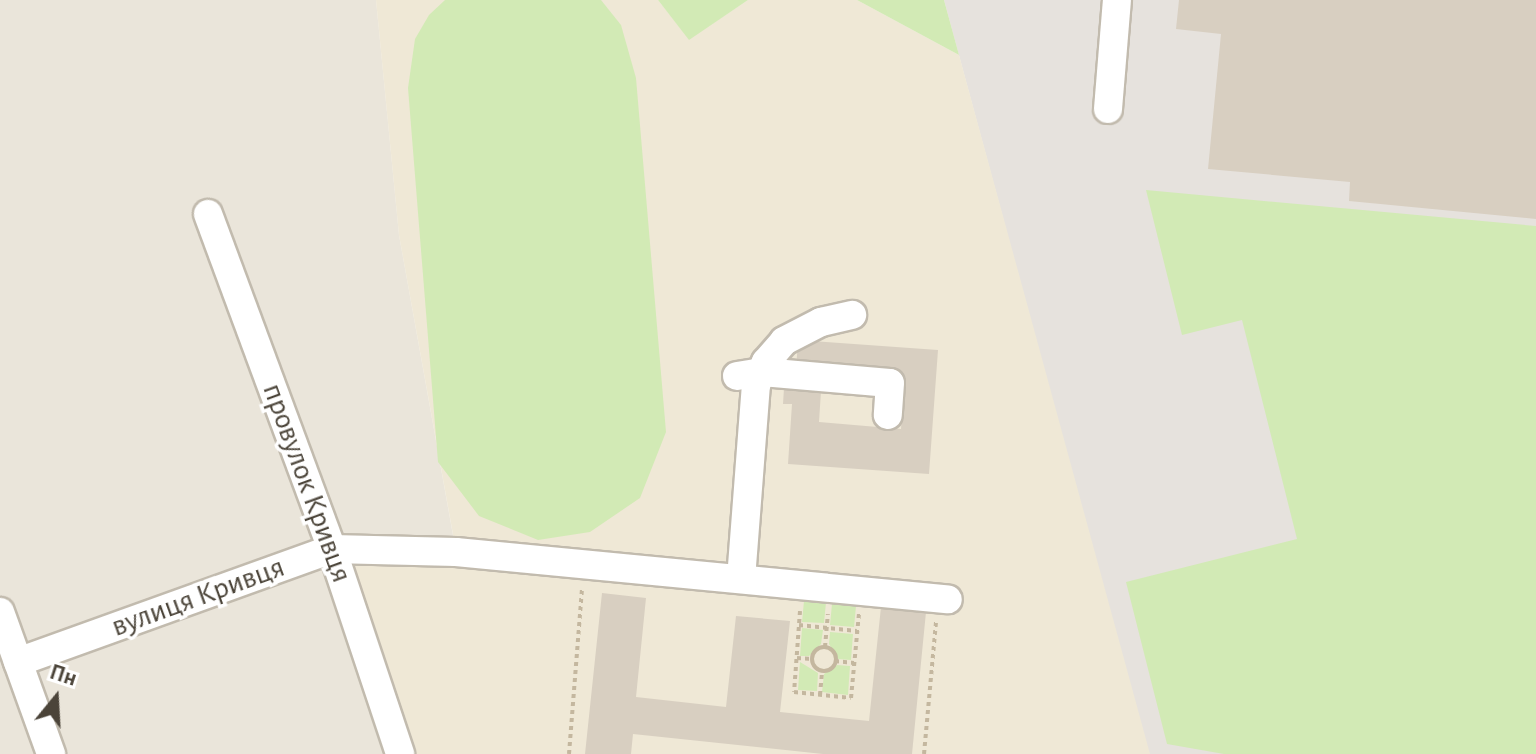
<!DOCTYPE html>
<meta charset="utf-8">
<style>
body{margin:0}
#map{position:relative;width:1536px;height:754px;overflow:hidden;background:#f6f3ec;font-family:"Alegreya Sans",sans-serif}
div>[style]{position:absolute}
.residential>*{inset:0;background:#eae5da}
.industrial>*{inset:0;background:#e6e2dd}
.education>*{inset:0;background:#efe8d6}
.green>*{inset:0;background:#d2eab5}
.building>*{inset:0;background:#d8cfc1}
.path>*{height:4px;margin-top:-2px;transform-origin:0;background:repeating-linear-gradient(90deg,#c4b79f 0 4px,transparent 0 8px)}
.path>.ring{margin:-2px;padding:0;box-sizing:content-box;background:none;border:4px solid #c4b79f;border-radius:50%}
.roads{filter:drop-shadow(2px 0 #c2bbae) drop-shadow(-2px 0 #c2bbae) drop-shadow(0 2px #c2bbae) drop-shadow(0 -2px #c2bbae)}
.minor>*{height:28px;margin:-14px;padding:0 14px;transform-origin:14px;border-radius:14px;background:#fff}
span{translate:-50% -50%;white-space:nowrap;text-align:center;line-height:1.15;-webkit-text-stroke:7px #fff;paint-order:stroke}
.street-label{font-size:30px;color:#4b4439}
.north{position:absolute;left:16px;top:658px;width:80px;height:80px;-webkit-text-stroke:6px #fff;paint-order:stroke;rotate:18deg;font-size:22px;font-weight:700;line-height:32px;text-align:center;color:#4b4439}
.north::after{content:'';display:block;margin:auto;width:28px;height:36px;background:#4b4439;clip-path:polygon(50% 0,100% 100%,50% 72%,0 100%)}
</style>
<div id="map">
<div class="residential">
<i style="clip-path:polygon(0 0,376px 0,399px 235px,456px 552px,400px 754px,0 754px)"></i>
</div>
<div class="industrial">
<i style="clip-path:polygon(944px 0,1536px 0,1536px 754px,1148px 754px)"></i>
</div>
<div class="education">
<i style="clip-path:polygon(376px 0,658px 0,689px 39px,748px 0,857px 0,959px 55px,1150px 754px,400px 754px,332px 549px,456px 551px,399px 235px)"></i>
</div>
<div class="green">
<i style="clip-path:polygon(445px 0,601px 0,621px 25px,636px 78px,666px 432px,640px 498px,590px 532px,538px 540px,479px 516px,438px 462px,408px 88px,415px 39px,429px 15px)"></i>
<i style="clip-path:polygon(658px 0,748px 0,689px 40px)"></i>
<i style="clip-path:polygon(857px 0,944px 0,959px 55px)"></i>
<i style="clip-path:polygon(1146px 190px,1536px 226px,1536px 754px,1224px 754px,1167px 744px,1126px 582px,1297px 539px,1242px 320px,1182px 335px)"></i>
<i style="clip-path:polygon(805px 590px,827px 592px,824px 623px,802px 622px)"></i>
<i style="clip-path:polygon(833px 593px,857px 595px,854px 627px,830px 625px)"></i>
<i style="clip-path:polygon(802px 628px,823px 630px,821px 644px,809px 656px,800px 656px)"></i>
<i style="clip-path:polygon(830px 632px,853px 634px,851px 660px,838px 659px,829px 644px)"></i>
<i style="clip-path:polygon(800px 662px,818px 673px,817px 691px,798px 690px)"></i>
<i style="clip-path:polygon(837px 665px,850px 666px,848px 695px,822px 692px,824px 674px)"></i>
</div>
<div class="building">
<i style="clip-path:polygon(1179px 0,1536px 0,1536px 219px,1349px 201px,1350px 182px,1208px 169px,1221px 34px,1176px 29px)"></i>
<i style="clip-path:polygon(798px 340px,938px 350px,929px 474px,788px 464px,792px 404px,783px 404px,784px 388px,821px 391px,819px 422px,901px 429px,904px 378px,796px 370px)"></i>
<i style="clip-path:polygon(602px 593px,646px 598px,636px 697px,726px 707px,736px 616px,790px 621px,780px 712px,869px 721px,881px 607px,926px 612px,912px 754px,823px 754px,633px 734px,631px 754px,585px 754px)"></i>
</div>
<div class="path">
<i style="left:800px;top:611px;width:81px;rotate:94.2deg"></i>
<i style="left:794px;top:692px;width:57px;rotate:6deg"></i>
<i style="left:851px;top:698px;width:85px;rotate:-84.6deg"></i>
<i style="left:799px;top:625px;width:58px;rotate:5.9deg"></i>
<i style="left:825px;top:647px;width:33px;rotate:-85deg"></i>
<i class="ring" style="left:812px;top:647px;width:20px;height:20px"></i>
<i style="left:797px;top:658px;width:15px;rotate:4deg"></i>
<i style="left:835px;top:661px;width:19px;rotate:6deg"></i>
<i style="left:820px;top:695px;width:24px;rotate:-85deg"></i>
<i style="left:569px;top:754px;width:166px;rotate:-85.5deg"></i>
<i style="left:924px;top:754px;width:134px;rotate:-84.8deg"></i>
</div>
<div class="roads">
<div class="minor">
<i style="left:1108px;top:109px;width:109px;rotate:-85.3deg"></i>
<i style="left:208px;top:214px;width:357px;rotate:69.7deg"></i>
<i style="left:332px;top:549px;width:216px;rotate:71.6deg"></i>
<i style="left:737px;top:376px;width:25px;rotate:-9deg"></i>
<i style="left:762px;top:372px;width:128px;rotate:4.9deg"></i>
<i style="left:890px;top:383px;width:32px;rotate:94deg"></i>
<i style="left:741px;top:579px;width:195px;rotate:-85.6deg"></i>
<i style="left:756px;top:385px;width:25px;rotate:-67deg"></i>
<i style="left:766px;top:362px;width:28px;rotate:-49deg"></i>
<i style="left:784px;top:341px;width:42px;rotate:-27.2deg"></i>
<i style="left:821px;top:322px;width:32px;rotate:-13deg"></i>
<i style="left:0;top:612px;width:151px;rotate:70.2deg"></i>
<i style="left:18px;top:662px;width:334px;rotate:-19.8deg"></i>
<i style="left:332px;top:549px;width:124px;rotate:1.4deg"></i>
<i style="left:456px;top:552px;width:494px;rotate:5.5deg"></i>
</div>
</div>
<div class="street-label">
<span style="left:307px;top:483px;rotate:70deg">провулок Кривця</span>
<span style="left:198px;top:597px;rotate:-20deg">вулиця Кривця</span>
</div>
<div class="north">Пн</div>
</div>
